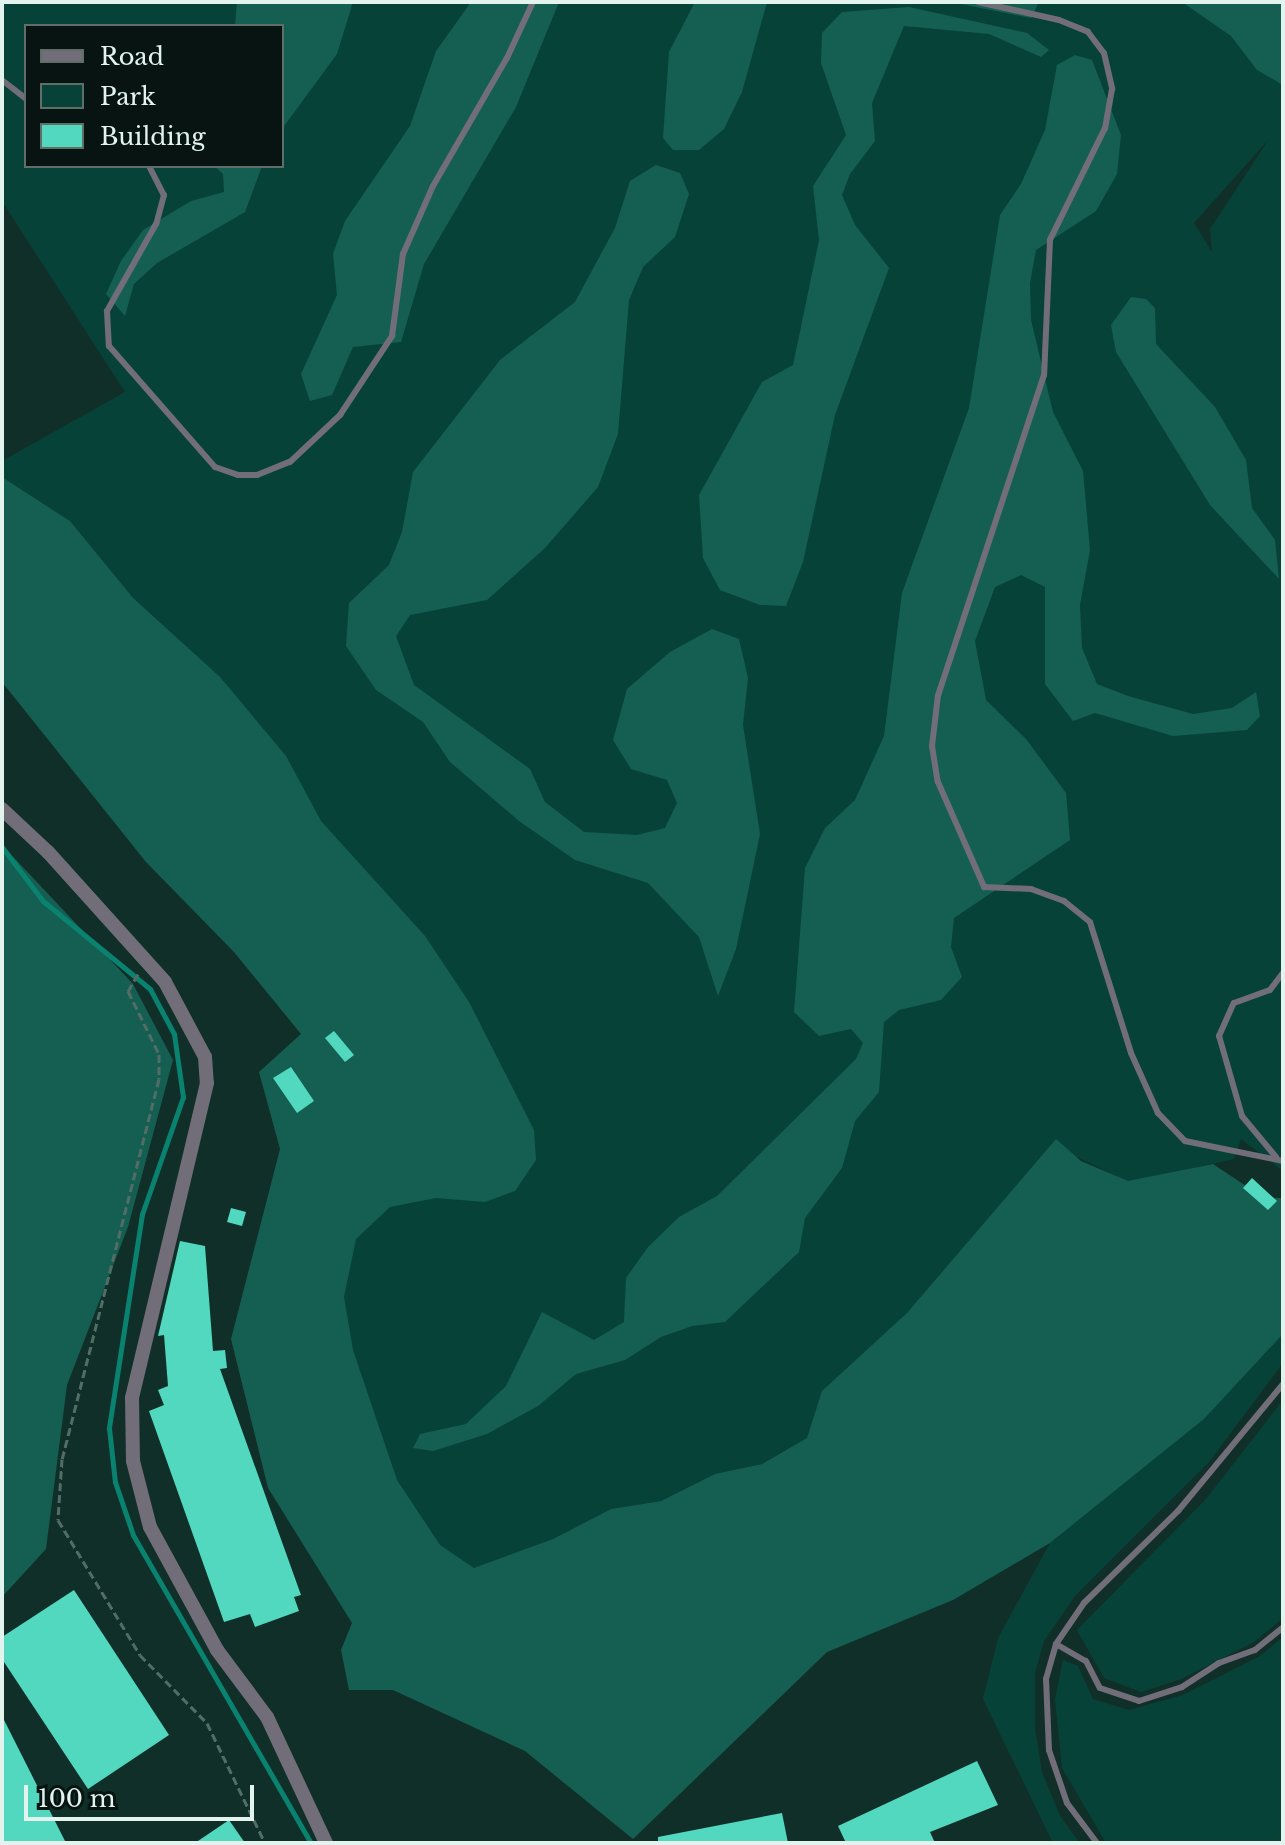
<!DOCTYPE html>
<style>
body{margin:0}
#map{position:relative;width:1285px;height:1845px;overflow:hidden;background:#112f29;font-family:"Libre Baskerville",serif}
div>[style]{position:absolute}
.green>*{inset:0;background:#074238}
.forest>*{inset:0;background:#145f52}
.stream>*{height:5px;margin:-2.5px;padding:0 2.5px;transform-origin:2.5px;border-radius:2.5px;background:#0a8270}
.building>*{inset:0;background:#52d8bf}
.path>*{height:3px;margin-top:-1.5px;transform-origin:0;background:repeating-linear-gradient(90deg,#526c66 0 8px,transparent 0 12px)}
.service>*{height:6px;margin:-3px;padding:0 3px;transform-origin:3px;border-radius:3px;background:#726e79}
.tertiary>*{height:14px;margin:-7px;padding:0 7px;transform-origin:7px;border-radius:7px;background:#726e79}
span{translate:-50% -50%;white-space:nowrap;text-align:center;line-height:1.15;-webkit-text-stroke:8px #081411;paint-order:stroke}
.frame{position:absolute;inset:0;border:4px solid #e3f4ef;pointer-events:none}
.legend{position:absolute;left:24px;top:24px;width:260px;height:144px;box-sizing:border-box;background:#081411;border:2px solid #606e6a;margin:0;padding:10px 14px;list-style:none;font-size:24px;color:#e3f4ef}
.legend li{display:flex;align-items:center;gap:16px;height:40px}
.legend b{width:40px;border:2px solid #606e6a}
.scale{position:absolute;left:24px;top:1785px;width:230px;height:36px;box-sizing:border-box;border:4px solid #e3f4ef;border-top:0;padding-left:10px;font-size:24px;line-height:28px;white-space:nowrap;color:#e3f4ef;-webkit-text-stroke:6px #081411;paint-order:stroke}
</style>
<div id="map">
<div class="green">
<i style="clip-path:polygon(evenodd,2px 2px,1283px 2px,1283px 1171px,1241px 1139px,1234px 1159px,1128px 1182px,1075px 1156px,807px 1438px,762px 1464px,715px 1474px,661px 1501px,611px 1509px,553px 1539px,414px 1592px,294px 1234px,491px 1140px,70px 521px,2px 477px,2px 461px,125px 392px,2px 201px,2px 2px,26px 26px,282px 26px,282px 166px,26px 166px,26px 26px,2px 2px,1269px 139px,1210px 229px,1212px 252px,1194px 223px,1269px 139px)"></i>
<i style="clip-path:polygon(1283px 1334px,1283px 1363px,1209px 1462px,1075px 1596px,1044px 1641px,1035px 1673px,1035px 1728px,1042px 1772px,1060px 1816px,1080px 1843px,1053px 1843px,983px 1699px,998px 1638px,1050px 1543px,1204px 1419px)"></i>
<i style="clip-path:polygon(1283px 1400px,1283px 1618px,1254px 1642px,1181px 1679px,1141px 1692px,1104px 1678px,1077px 1630px,1206px 1499px)"></i>
<i style="clip-path:polygon(1283px 1637px,1283px 1843px,1106px 1843px,1062px 1768px,1055px 1699px,1063px 1660px,1078px 1666px,1093px 1699px,1129px 1710px,1183px 1695px,1260px 1656px)"></i>
</div>
<div class="forest">
<i style="clip-path:polygon(237px 2px,353px 2px,337px 54px,282px 129px,282px 26px,235px 26px)"></i>
<i style="clip-path:polygon(471px 2px,559px 2px,516px 107px,424px 264px,401px 342px,353px 347px,332px 395px,310px 401px,301px 374px,337px 295px,333px 254px,345px 221px,410px 126px,436px 51px)"></i>
<i style="clip-path:polygon(695px 2px,767px 2px,742px 92px,724px 129px,699px 150px,673px 150px,663px 138px,669px 52px)"></i>
<i style="clip-path:polygon(951px 2px,1036px 2px,1038px 4px,1031px 18px)"></i>
<i style="clip-path:polygon(1182px 2px,1283px 2px,1283px 85px,1257px 70px,1231px 36px)"></i>
<i style="clip-path:polygon(909px 7px,1027px 33px,1049px 50px,1041px 57px,989px 34px,904px 26px,872px 103px,875px 141px,850px 174px,842px 195px,855px 225px,889px 268px,835px 415px,803px 562px,786px 606px,760px 605px,720px 590px,703px 558px,699px 495px,762px 382px,793px 365px,819px 240px,813px 186px,846px 135px,821px 63px,822px 33px,842px 12px)"></i>
<i style="clip-path:polygon(1075px 55px,1092px 60px,1121px 135px,1117px 174px,1096px 211px,1036px 250px,1030px 283px,1031px 320px,1053px 412px,1083px 471px,1090px 550px,1080px 605px,1082px 648px,1097px 684px,1128px 696px,1193px 714px,1232px 708px,1256px 692px,1260px 716px,1247px 730px,1173px 736px,1095px 713px,1073px 721px,1045px 684px,1045px 587px,1021px 575px,995px 587px,975px 641px,986px 700px,1026px 739px,1066px 793px,1070px 840px,954px 918px,951px 947px,962px 977px,941px 1000px,899px 1010px,884px 1022px,879px 1092px,855px 1121px,842px 1168px,805px 1218px,799px 1252px,725px 1322px,692px 1326px,661px 1337px,625px 1360px,576px 1374px,538px 1406px,487px 1434px,433px 1451px,413px 1448px,420px 1434px,466px 1424px,506px 1386px,542px 1312px,594px 1340px,624px 1322px,626px 1278px,648px 1247px,679px 1217px,717px 1196px,856px 1059px,863px 1043px,851px 1029px,819px 1036px,794px 1012px,805px 868px,825px 828px,855px 800px,884px 736px,902px 593px,969px 408px,1000px 215px,1021px 184px,1045px 130px,1057px 65px)"></i>
<i style="clip-path:polygon(656px 165px,680px 173px,689px 194px,675px 237px,643px 267px,629px 300px,618px 434px,598px 487px,545px 548px,487px 600px,410px 615px,396px 636px,414px 685px,530px 769px,545px 802px,584px 832px,637px 835px,665px 828px,677px 803px,667px 780px,631px 769px,613px 740px,627px 689px,670px 652px,712px 629px,739px 639px,748px 678px,743px 725px,760px 834px,736px 949px,718px 996px,699px 937px,648px 883px,575px 860px,519px 821px,450px 762px,423px 722px,376px 690px,346px 646px,349px 603px,389px 565px,402px 532px,413px 472px,500px 360px,575px 302px,615px 228px,630px 181px)"></i>
<i style="clip-path:polygon(214px 166px,262px 166px,245px 212px,157px 263px,134px 284px,125px 316px,106px 294px,121px 261px,143px 230px,191px 201px,224px 192px,223px 174px)"></i>
<i style="clip-path:polygon(1131px 297px,1146px 299px,1155px 308px,1156px 344px,1215px 407px,1246px 460px,1252px 508px,1275px 540px,1279px 579px,1210px 505px,1116px 352px,1111px 325px)"></i>
<i style="clip-path:polygon(2px 477px,70px 521px,133px 598px,220px 677px,286px 756px,321px 821px,425px 936px,469px 1002px,534px 1130px,536px 1160px,515px 1191px,485px 1202px,436px 1198px,390px 1207px,356px 1239px,344px 1297px,353px 1350px,397px 1480px,440px 1545px,474px 1568px,553px 1539px,611px 1509px,661px 1501px,715px 1474px,762px 1464px,807px 1438px,822px 1391px,907px 1313px,1056px 1139px,1081px 1161px,1128px 1181px,1213px 1164px,1264px 1198px,1283px 1198px,1283px 1334px,1204px 1419px,1050px 1543px,953px 1600px,827px 1652px,633px 1839px,525px 1751px,393px 1690px,349px 1690px,341px 1650px,352px 1623px,268px 1488px,231px 1339px,280px 1149px,259px 1072px,301px 1034px,234px 952px,146px 862px,2px 682px)"></i>
<i style="clip-path:polygon(2px 845px,133px 984px,173px 1060px,128px 1227px,67px 1385px,46px 1549px,2px 1597px)"></i>
</div>
<div class="stream">
<i style="left:2px;top:847px;width:68px;rotate:52.8deg"></i>
<i style="left:43px;top:901px;width:139px;rotate:39.4deg"></i>
<i style="left:150px;top:989px;width:51px;rotate:61.9deg"></i>
<i style="left:174px;top:1034px;width:64px;rotate:81.9deg"></i>
<i style="left:183px;top:1097px;width:124px;rotate:109.3deg"></i>
<i style="left:142px;top:1214px;width:217px;rotate:98.8deg"></i>
<i style="left:109px;top:1428px;width:54px;rotate:83.7deg"></i>
<i style="left:115px;top:1482px;width:56px;rotate:71.2deg"></i>
<i style="left:133px;top:1535px;width:356px;rotate:60deg"></i>
</div>
<div class="building">
<i style="clip-path:polygon(334px 1031px,354px 1055px,345px 1062px,325px 1038px)"></i>
<i style="clip-path:polygon(291px 1067px,314px 1101px,297px 1113px,273px 1078px)"></i>
<i style="clip-path:polygon(1252px 1178px,1277px 1201px,1268px 1210px,1243px 1188px)"></i>
<i style="clip-path:polygon(231px 1208px,246px 1212px,242px 1226px,227px 1222px)"></i>
<i style="clip-path:polygon(180px 1241px,205px 1246px,213px 1351px,225px 1350px,227px 1368px,220px 1369px,301px 1595px,294px 1597px,299px 1611px,255px 1627px,250px 1614px,224px 1622px,149px 1411px,164px 1405px,158px 1390px,168px 1386px,164px 1335px,158px 1336px)"></i>
<i style="clip-path:polygon(74px 1590px,169px 1735px,88px 1789px,2px 1659px,2px 1637px)"></i>
<i style="clip-path:polygon(2px 1716px,66px 1843px,2px 1843px)"></i>
<i style="clip-path:polygon(977px 1761px,998px 1805px,930px 1832px,935px 1843px,846px 1843px,838px 1826px)"></i>
<i style="clip-path:polygon(782px 1813px,788px 1843px,658px 1843px,658px 1837px)"></i>
<i style="clip-path:polygon(229px 1820px,245px 1843px,195px 1843px)"></i>
</div>
<div class="path">
<i style="left:138px;top:974px;width:20px;rotate:120deg"></i>
<i style="left:128px;top:991px;width:70px;rotate:63.8deg"></i>
<i style="left:159px;top:1054px;width:25px;rotate:90deg"></i>
<i style="left:159px;top:1079px;width:392px;rotate:104.3deg"></i>
<i style="left:62px;top:1459px;width:61px;rotate:93.8deg"></i>
<i style="left:58px;top:1520px;width:158px;rotate:58.7deg"></i>
<i style="left:140px;top:1655px;width:95px;rotate:45.4deg"></i>
<i style="left:207px;top:1723px;width:133px;rotate:64.2deg"></i>
</div>
<div class="service">
<i style="left:978px;top:2px;width:83px;rotate:12.5deg"></i>
<i style="left:1059px;top:20px;width:31px;rotate:22deg"></i>
<i style="left:1088px;top:32px;width:26px;rotate:53deg"></i>
<i style="left:1104px;top:53px;width:37px;rotate:77deg"></i>
<i style="left:1112px;top:89px;width:40px;rotate:100deg"></i>
<i style="left:1105px;top:128px;width:125px;rotate:116.2deg"></i>
<i style="left:1050px;top:240px;width:135px;rotate:92.5deg"></i>
<i style="left:1044px;top:375px;width:337px;rotate:108.3deg"></i>
<i style="left:938px;top:695px;width:51px;rotate:96.7deg"></i>
<i style="left:932px;top:746px;width:36px;rotate:81deg"></i>
<i style="left:938px;top:782px;width:115px;rotate:66.3deg"></i>
<i style="left:984px;top:887px;width:47px;rotate:2.4deg"></i>
<i style="left:1031px;top:889px;width:35px;rotate:20deg"></i>
<i style="left:1064px;top:901px;width:33px;rotate:39deg"></i>
<i style="left:1090px;top:922px;width:137px;rotate:72.6deg"></i>
<i style="left:1131px;top:1053px;width:66px;rotate:65.8deg"></i>
<i style="left:1158px;top:1113px;width:39px;rotate:46deg"></i>
<i style="left:1185px;top:1141px;width:100px;rotate:11.5deg"></i>
<i style="left:2px;top:80px;width:31px;rotate:38deg"></i>
<i style="left:149px;top:166px;width:33px;rotate:63deg"></i>
<i style="left:164px;top:195px;width:30px;rotate:105deg"></i>
<i style="left:156px;top:224px;width:100px;rotate:119.4deg"></i>
<i style="left:107px;top:311px;width:35px;rotate:87deg"></i>
<i style="left:109px;top:346px;width:161px;rotate:48.8deg"></i>
<i style="left:215px;top:467px;width:24px;rotate:19deg"></i>
<i style="left:238px;top:475px;width:19px"></i>
<i style="left:257px;top:475px;width:35px;rotate:-22deg"></i>
<i style="left:290px;top:462px;width:69px;rotate:-43.2deg"></i>
<i style="left:340px;top:415px;width:95px;rotate:-56.6deg"></i>
<i style="left:392px;top:336px;width:83px;rotate:-82.4deg"></i>
<i style="left:403px;top:254px;width:74px;rotate:-66.2deg"></i>
<i style="left:433px;top:186px;width:148px;rotate:-60deg"></i>
<i style="left:507px;top:58px;width:62px;rotate:-65.1deg"></i>
<i style="left:1276px;top:1157px;width:53px;rotate:-129.7deg"></i>
<i style="left:1242px;top:1116px;width:83px;rotate:-106deg"></i>
<i style="left:1219px;top:1036px;width:36px;rotate:-66deg"></i>
<i style="left:1234px;top:1003px;width:38px;rotate:-20deg"></i>
<i style="left:1270px;top:990px;width:21px;rotate:-53deg"></i>
<i style="left:1056px;top:1644px;width:34px;rotate:30deg"></i>
<i style="left:1086px;top:1661px;width:30px;rotate:63deg"></i>
<i style="left:1100px;top:1688px;width:41px;rotate:18.4deg"></i>
<i style="left:1139px;top:1701px;width:45px;rotate:-18deg"></i>
<i style="left:1182px;top:1687px;width:44px;rotate:-33deg"></i>
<i style="left:1219px;top:1663px;width:38px;rotate:-20deg"></i>
<i style="left:1255px;top:1650px;width:36px;rotate:-39deg"></i>
<i style="left:1097px;top:1843px;width:50px;rotate:-126.9deg"></i>
<i style="left:1067px;top:1803px;width:56px;rotate:-108.8deg"></i>
<i style="left:1049px;top:1750px;width:71px;rotate:-92.4deg"></i>
<i style="left:1046px;top:1679px;width:36px;rotate:-74deg"></i>
<i style="left:1056px;top:1644px;width:50px;rotate:-55.7deg"></i>
<i style="left:1084px;top:1603px;width:132px;rotate:-44.4deg"></i>
<i style="left:1178px;top:1511px;width:165px;rotate:-50.4deg"></i>
</div>
<div class="tertiary">
<i style="left:2px;top:809px;width:63px;rotate:43.1deg"></i>
<i style="left:48px;top:852px;width:175px;rotate:48deg"></i>
<i style="left:165px;top:982px;width:85px;rotate:61.9deg"></i>
<i style="left:205px;top:1057px;width:26px;rotate:86deg"></i>
<i style="left:207px;top:1083px;width:324px;rotate:103.4deg"></i>
<i style="left:132px;top:1398px;width:63px;rotate:89.1deg"></i>
<i style="left:133px;top:1461px;width:68px;rotate:75.6deg"></i>
<i style="left:150px;top:1527px;width:140px;rotate:61.4deg"></i>
<i style="left:217px;top:1650px;width:84px;rotate:53.3deg"></i>
<i style="left:267px;top:1717px;width:139px;rotate:64.9deg"></i>
</div>
<div class="frame"></div>
<ul class="legend">
<li><b style="height:10px;background:#726e79"></b>Road</li>
<li><b style="height:22px;background:#074238"></b>Park</li>
<li><b style="height:22px;background:#52d8bf"></b>Building</li>
</ul>
<div class="scale">100 m</div>
</div>
